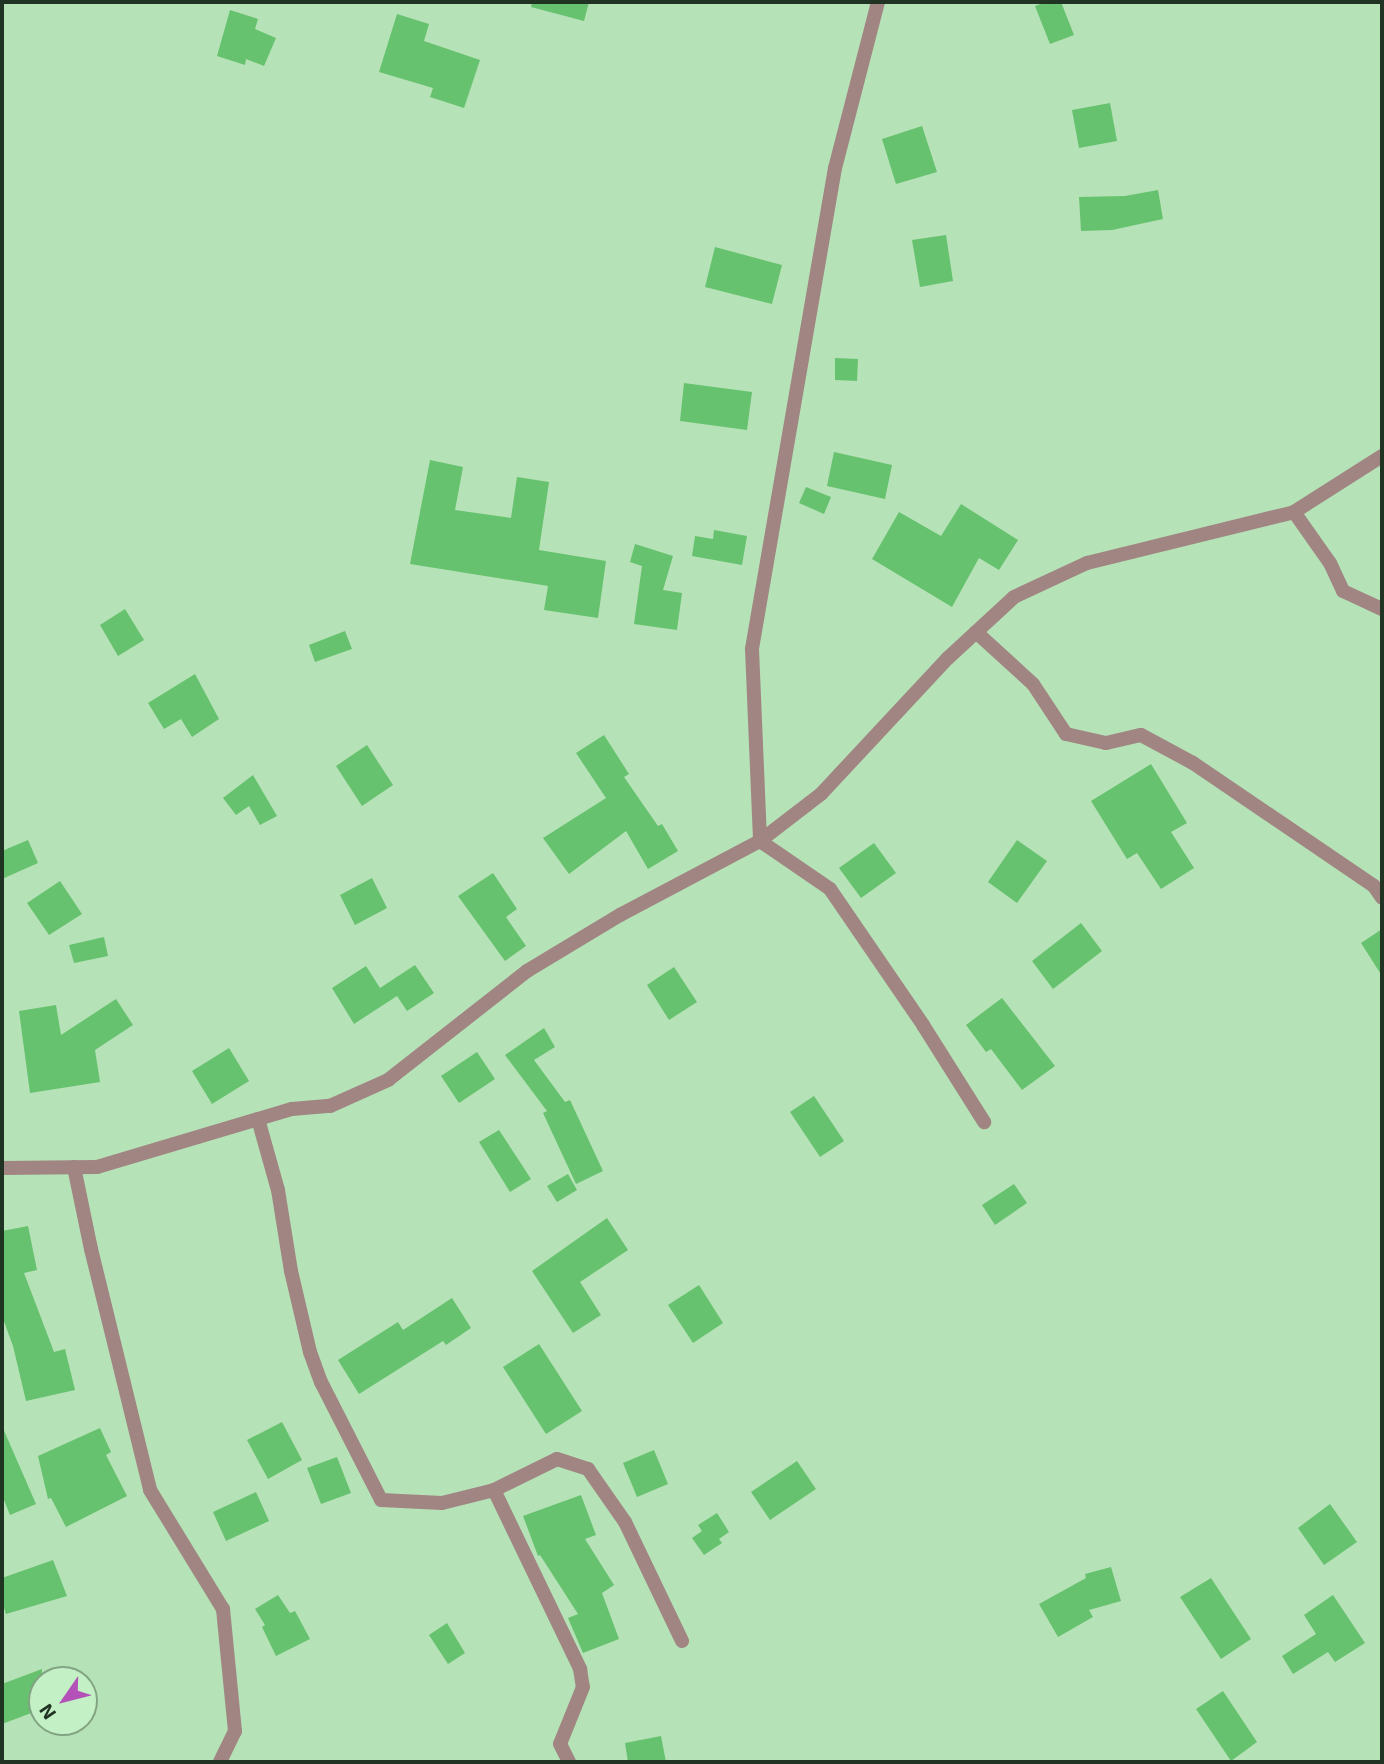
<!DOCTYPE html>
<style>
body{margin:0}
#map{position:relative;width:1384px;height:1764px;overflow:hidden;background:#b6e2b7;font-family:"Exo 2",sans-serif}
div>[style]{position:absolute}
.building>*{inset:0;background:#66c26e}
.minor>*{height:14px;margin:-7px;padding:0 7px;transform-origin:7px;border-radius:7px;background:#a18582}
span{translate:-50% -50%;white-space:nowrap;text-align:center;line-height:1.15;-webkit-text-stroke:7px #c3f0c4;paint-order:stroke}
.frame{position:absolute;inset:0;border:4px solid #213322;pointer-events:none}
.north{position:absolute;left:28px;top:1666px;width:70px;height:70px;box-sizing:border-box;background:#c3f0c4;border:2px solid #82a483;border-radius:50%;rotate:235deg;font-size:19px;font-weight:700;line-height:28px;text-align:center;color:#213322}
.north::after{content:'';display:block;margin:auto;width:24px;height:32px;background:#b351b8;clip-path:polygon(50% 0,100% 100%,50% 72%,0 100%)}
</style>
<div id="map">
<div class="building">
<i style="clip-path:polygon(532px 2px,589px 2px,584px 21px,531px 7px)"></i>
<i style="clip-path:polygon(1046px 2px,1061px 2px,1074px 35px,1050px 44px,1035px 6px)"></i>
<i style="clip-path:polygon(230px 10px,258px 19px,255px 29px,276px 38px,264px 66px,246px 59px,245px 65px,217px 56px)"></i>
<i style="clip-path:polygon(397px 14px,429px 24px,424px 41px,480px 60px,464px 108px,430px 97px,433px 88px,379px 72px)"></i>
<i style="clip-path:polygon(1110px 103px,1117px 141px,1079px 148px,1072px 110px)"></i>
<i style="clip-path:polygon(922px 126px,937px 172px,896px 184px,882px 139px)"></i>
<i style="clip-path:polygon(1158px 190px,1163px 219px,1112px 230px,1081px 231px,1079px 197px,1125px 196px)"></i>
<i style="clip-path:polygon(946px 235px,953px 281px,920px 287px,912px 240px)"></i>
<i style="clip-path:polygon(715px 247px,782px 265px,772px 304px,705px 287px)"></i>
<i style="clip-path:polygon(835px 358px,858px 359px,857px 381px,835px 380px)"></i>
<i style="clip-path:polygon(684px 383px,752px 392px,747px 430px,680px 421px)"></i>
<i style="clip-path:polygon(834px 452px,892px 465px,885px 499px,827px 486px)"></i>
<i style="clip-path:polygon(430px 460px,463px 467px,455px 510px,511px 518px,517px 477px,549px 482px,539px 550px,606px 561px,598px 618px,544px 610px,548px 586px,410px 564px)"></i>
<i style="clip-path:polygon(806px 487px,831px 497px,824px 514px,799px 503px)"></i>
<i style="clip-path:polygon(961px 504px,1018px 540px,999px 570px,979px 558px,952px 607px,872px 559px,899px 512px,941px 536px)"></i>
<i style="clip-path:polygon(714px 530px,747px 536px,742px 565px,692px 556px,695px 536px,713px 539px)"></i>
<i style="clip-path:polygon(635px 544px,673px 556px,663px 590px,682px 593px,677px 630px,634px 624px,642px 566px,630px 562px)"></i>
<i style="clip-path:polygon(125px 609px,144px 640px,118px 656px,100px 625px)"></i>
<i style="clip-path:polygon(345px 631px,352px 649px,315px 662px,309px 645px)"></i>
<i style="clip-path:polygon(195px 674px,219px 719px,192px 737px,181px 719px,164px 729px,148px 703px)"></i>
<i style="clip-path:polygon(604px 735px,629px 774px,624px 777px,658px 826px,662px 824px,678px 851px,648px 869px,626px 831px,569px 874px,543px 838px,606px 798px,576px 753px)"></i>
<i style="clip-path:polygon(367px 745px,393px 785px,362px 806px,336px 766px)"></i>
<i style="clip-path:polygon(1151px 764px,1187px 823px,1171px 832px,1194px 868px,1161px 889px,1137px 853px,1127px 859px,1091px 801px)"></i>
<i style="clip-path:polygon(253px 775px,277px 816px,260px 825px,249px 806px,236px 815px,223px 798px)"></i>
<i style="clip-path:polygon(28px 840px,38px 863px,2px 879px,2px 851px)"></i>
<i style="clip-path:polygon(1017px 840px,1047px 861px,1017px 903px,988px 882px)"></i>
<i style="clip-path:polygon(874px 843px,896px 873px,861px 898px,839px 868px)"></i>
<i style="clip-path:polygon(493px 873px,517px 909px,506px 917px,526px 946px,505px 961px,458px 896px)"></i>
<i style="clip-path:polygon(372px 878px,387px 908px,355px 925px,340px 895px)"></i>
<i style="clip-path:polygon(60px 881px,82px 914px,49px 935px,27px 903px)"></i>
<i style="clip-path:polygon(1081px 923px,1102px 951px,1053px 989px,1032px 961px)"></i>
<i style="clip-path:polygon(1382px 929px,1382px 976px,1361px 943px)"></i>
<i style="clip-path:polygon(104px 937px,108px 956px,74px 963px,69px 945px)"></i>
<i style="clip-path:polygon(415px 965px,434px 993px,407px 1011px,397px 996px,354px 1024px,332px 988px,366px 966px,380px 988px)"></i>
<i style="clip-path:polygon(674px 967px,697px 1002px,669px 1020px,647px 985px)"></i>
<i style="clip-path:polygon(1002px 998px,1055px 1066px,1022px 1090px,991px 1049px,986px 1052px,966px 1025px)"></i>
<i style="clip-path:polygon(116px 999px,133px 1025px,95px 1050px,100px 1082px,30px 1093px,19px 1011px,56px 1005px,61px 1035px)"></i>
<i style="clip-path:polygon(544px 1028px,555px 1047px,534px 1060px,565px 1102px,570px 1100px,603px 1171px,576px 1184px,543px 1113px,547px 1111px,505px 1055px)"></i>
<i style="clip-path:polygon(229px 1048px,249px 1081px,212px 1104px,192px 1071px)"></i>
<i style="clip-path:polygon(477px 1052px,495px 1079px,459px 1103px,441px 1076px)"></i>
<i style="clip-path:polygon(814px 1096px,844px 1141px,820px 1157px,790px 1112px)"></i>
<i style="clip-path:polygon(499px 1130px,531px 1179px,510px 1192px,479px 1142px)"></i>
<i style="clip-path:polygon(568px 1174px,577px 1190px,557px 1202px,547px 1186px)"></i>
<i style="clip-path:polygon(1014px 1184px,1027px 1203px,995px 1225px,982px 1205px)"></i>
<i style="clip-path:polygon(607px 1218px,628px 1250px,580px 1282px,601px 1315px,573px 1333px,532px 1271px)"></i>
<i style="clip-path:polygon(28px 1226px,37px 1270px,24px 1273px,54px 1352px,65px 1349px,75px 1390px,26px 1401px,13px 1346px,2px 1316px,2px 1231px)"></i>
<i style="clip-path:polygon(699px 1285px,723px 1323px,693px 1343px,668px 1305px)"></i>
<i style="clip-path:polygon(452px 1298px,471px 1328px,446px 1345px,443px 1341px,359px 1394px,338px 1360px,398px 1322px,403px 1330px)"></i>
<i style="clip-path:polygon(539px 1344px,582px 1411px,546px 1434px,503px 1367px)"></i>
<i style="clip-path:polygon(282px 1422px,302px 1460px,268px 1479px,247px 1440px)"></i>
<i style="clip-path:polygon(2px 1426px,36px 1504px,10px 1515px,2px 1495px)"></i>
<i style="clip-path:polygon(100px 1428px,111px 1452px,106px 1455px,127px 1496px,66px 1527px,51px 1498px,48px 1499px,38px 1456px)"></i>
<i style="clip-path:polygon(654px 1450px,668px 1484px,637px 1497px,623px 1463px)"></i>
<i style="clip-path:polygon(337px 1457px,351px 1493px,321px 1504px,307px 1468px)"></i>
<i style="clip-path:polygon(797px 1461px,816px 1489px,770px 1520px,751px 1492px)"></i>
<i style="clip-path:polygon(256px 1492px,269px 1521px,226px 1541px,213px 1512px)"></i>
<i style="clip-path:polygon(581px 1495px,596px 1535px,585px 1539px,614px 1585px,602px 1593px,619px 1639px,583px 1653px,568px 1618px,578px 1614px,540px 1555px,538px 1556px,523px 1516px)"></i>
<i style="clip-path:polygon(1330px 1504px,1357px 1542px,1324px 1565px,1298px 1528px)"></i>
<i style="clip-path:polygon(717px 1513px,729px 1532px,719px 1539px,722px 1543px,704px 1555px,692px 1538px,702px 1531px,698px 1525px)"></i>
<i style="clip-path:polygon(53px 1560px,67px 1596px,6px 1614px,2px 1601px,2px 1578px)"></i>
<i style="clip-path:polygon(1111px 1567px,1121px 1601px,1089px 1610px,1093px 1617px,1058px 1637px,1039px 1604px,1086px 1578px,1085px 1574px)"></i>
<i style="clip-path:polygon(1211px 1578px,1251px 1639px,1221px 1659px,1180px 1597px)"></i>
<i style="clip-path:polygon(278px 1595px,290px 1613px,295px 1611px,310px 1639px,276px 1656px,262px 1627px,265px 1625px,255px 1609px)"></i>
<i style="clip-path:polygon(1333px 1595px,1365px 1643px,1335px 1662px,1328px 1652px,1293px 1674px,1282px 1656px,1316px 1634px,1304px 1615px)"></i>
<i style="clip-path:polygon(447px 1623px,465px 1653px,448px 1664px,429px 1635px)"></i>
<i style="clip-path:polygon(42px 1669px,42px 1709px,2px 1724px,2px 1684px)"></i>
<i style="clip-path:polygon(1223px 1691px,1257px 1742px,1231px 1761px,1196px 1709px)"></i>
<i style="clip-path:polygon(661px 1736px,666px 1762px,628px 1762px,625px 1743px)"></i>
</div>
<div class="minor">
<i style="left:878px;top:2px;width:171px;rotate:104.5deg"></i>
<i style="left:835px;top:168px;width:488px;rotate:99.8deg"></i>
<i style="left:752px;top:649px;width:192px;rotate:87.6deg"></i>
<i style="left:760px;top:841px;width:85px;rotate:34.4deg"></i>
<i style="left:830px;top:889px;width:165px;rotate:55.6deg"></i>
<i style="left:923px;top:1025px;width:115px;rotate:57.8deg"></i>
<i style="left:1294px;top:512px;width:62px;rotate:54.8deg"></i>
<i style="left:1330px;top:563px;width:31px;rotate:65deg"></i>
<i style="left:1343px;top:591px;width:43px;rotate:24.8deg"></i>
<i style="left:976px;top:632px;width:77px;rotate:42.4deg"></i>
<i style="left:1033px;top:684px;width:60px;rotate:56.6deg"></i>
<i style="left:1066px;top:734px;width:41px;rotate:12.7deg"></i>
<i style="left:1106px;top:743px;width:36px;rotate:-13deg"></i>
<i style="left:1141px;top:735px;width:59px;rotate:28.3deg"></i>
<i style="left:1193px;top:763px;width:219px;rotate:34.2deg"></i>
<i style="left:1374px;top:886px;width:14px;rotate:56deg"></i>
<i style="left:258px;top:1119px;width:74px;rotate:74.3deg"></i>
<i style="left:278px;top:1190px;width:82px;rotate:80.9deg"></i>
<i style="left:291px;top:1271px;width:83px;rotate:76.8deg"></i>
<i style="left:310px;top:1352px;width:32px;rotate:70deg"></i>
<i style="left:321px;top:1382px;width:132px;rotate:63deg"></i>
<i style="left:381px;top:1500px;width:61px;rotate:2.8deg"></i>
<i style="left:442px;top:1503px;width:54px;rotate:-14deg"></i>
<i style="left:494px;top:1490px;width:199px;rotate:64.3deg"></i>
<i style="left:580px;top:1669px;width:18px;rotate:81deg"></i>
<i style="left:583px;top:1687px;width:61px;rotate:112deg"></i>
<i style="left:560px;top:1744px;width:20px;rotate:63deg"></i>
<i style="left:74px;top:1167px;width:84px;rotate:78.3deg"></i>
<i style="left:91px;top:1249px;width:248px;rotate:76.2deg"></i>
<i style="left:150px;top:1490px;width:140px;rotate:58.5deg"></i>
<i style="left:223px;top:1609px;width:123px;rotate:84.4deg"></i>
<i style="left:235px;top:1731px;width:34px;rotate:116deg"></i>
<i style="left:2px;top:1168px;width:95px;rotate:-0.6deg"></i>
<i style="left:97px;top:1167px;width:203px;rotate:-16.6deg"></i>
<i style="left:292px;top:1109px;width:38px;rotate:-5deg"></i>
<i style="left:330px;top:1106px;width:64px;rotate:-24.1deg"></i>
<i style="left:388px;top:1080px;width:177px;rotate:-38.1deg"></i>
<i style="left:527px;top:971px;width:109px;rotate:-31.1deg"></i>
<i style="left:620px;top:915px;width:158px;rotate:-27.9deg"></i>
<i style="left:760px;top:841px;width:77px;rotate:-37.6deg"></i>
<i style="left:821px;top:794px;width:186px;rotate:-47deg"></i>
<i style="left:948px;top:658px;width:90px;rotate:-42.7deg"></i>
<i style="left:1014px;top:597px;width:81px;rotate:-25deg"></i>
<i style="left:1087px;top:563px;width:213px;rotate:-13.8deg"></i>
<i style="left:1294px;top:512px;width:104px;rotate:-32.5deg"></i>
<i style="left:494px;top:1490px;width:70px;rotate:-26.2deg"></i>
<i style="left:557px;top:1459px;width:33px;rotate:18deg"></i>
<i style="left:588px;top:1469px;width:65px;rotate:55.1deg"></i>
<i style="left:625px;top:1522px;width:132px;rotate:64.4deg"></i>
</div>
<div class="frame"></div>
<div class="north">N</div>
</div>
